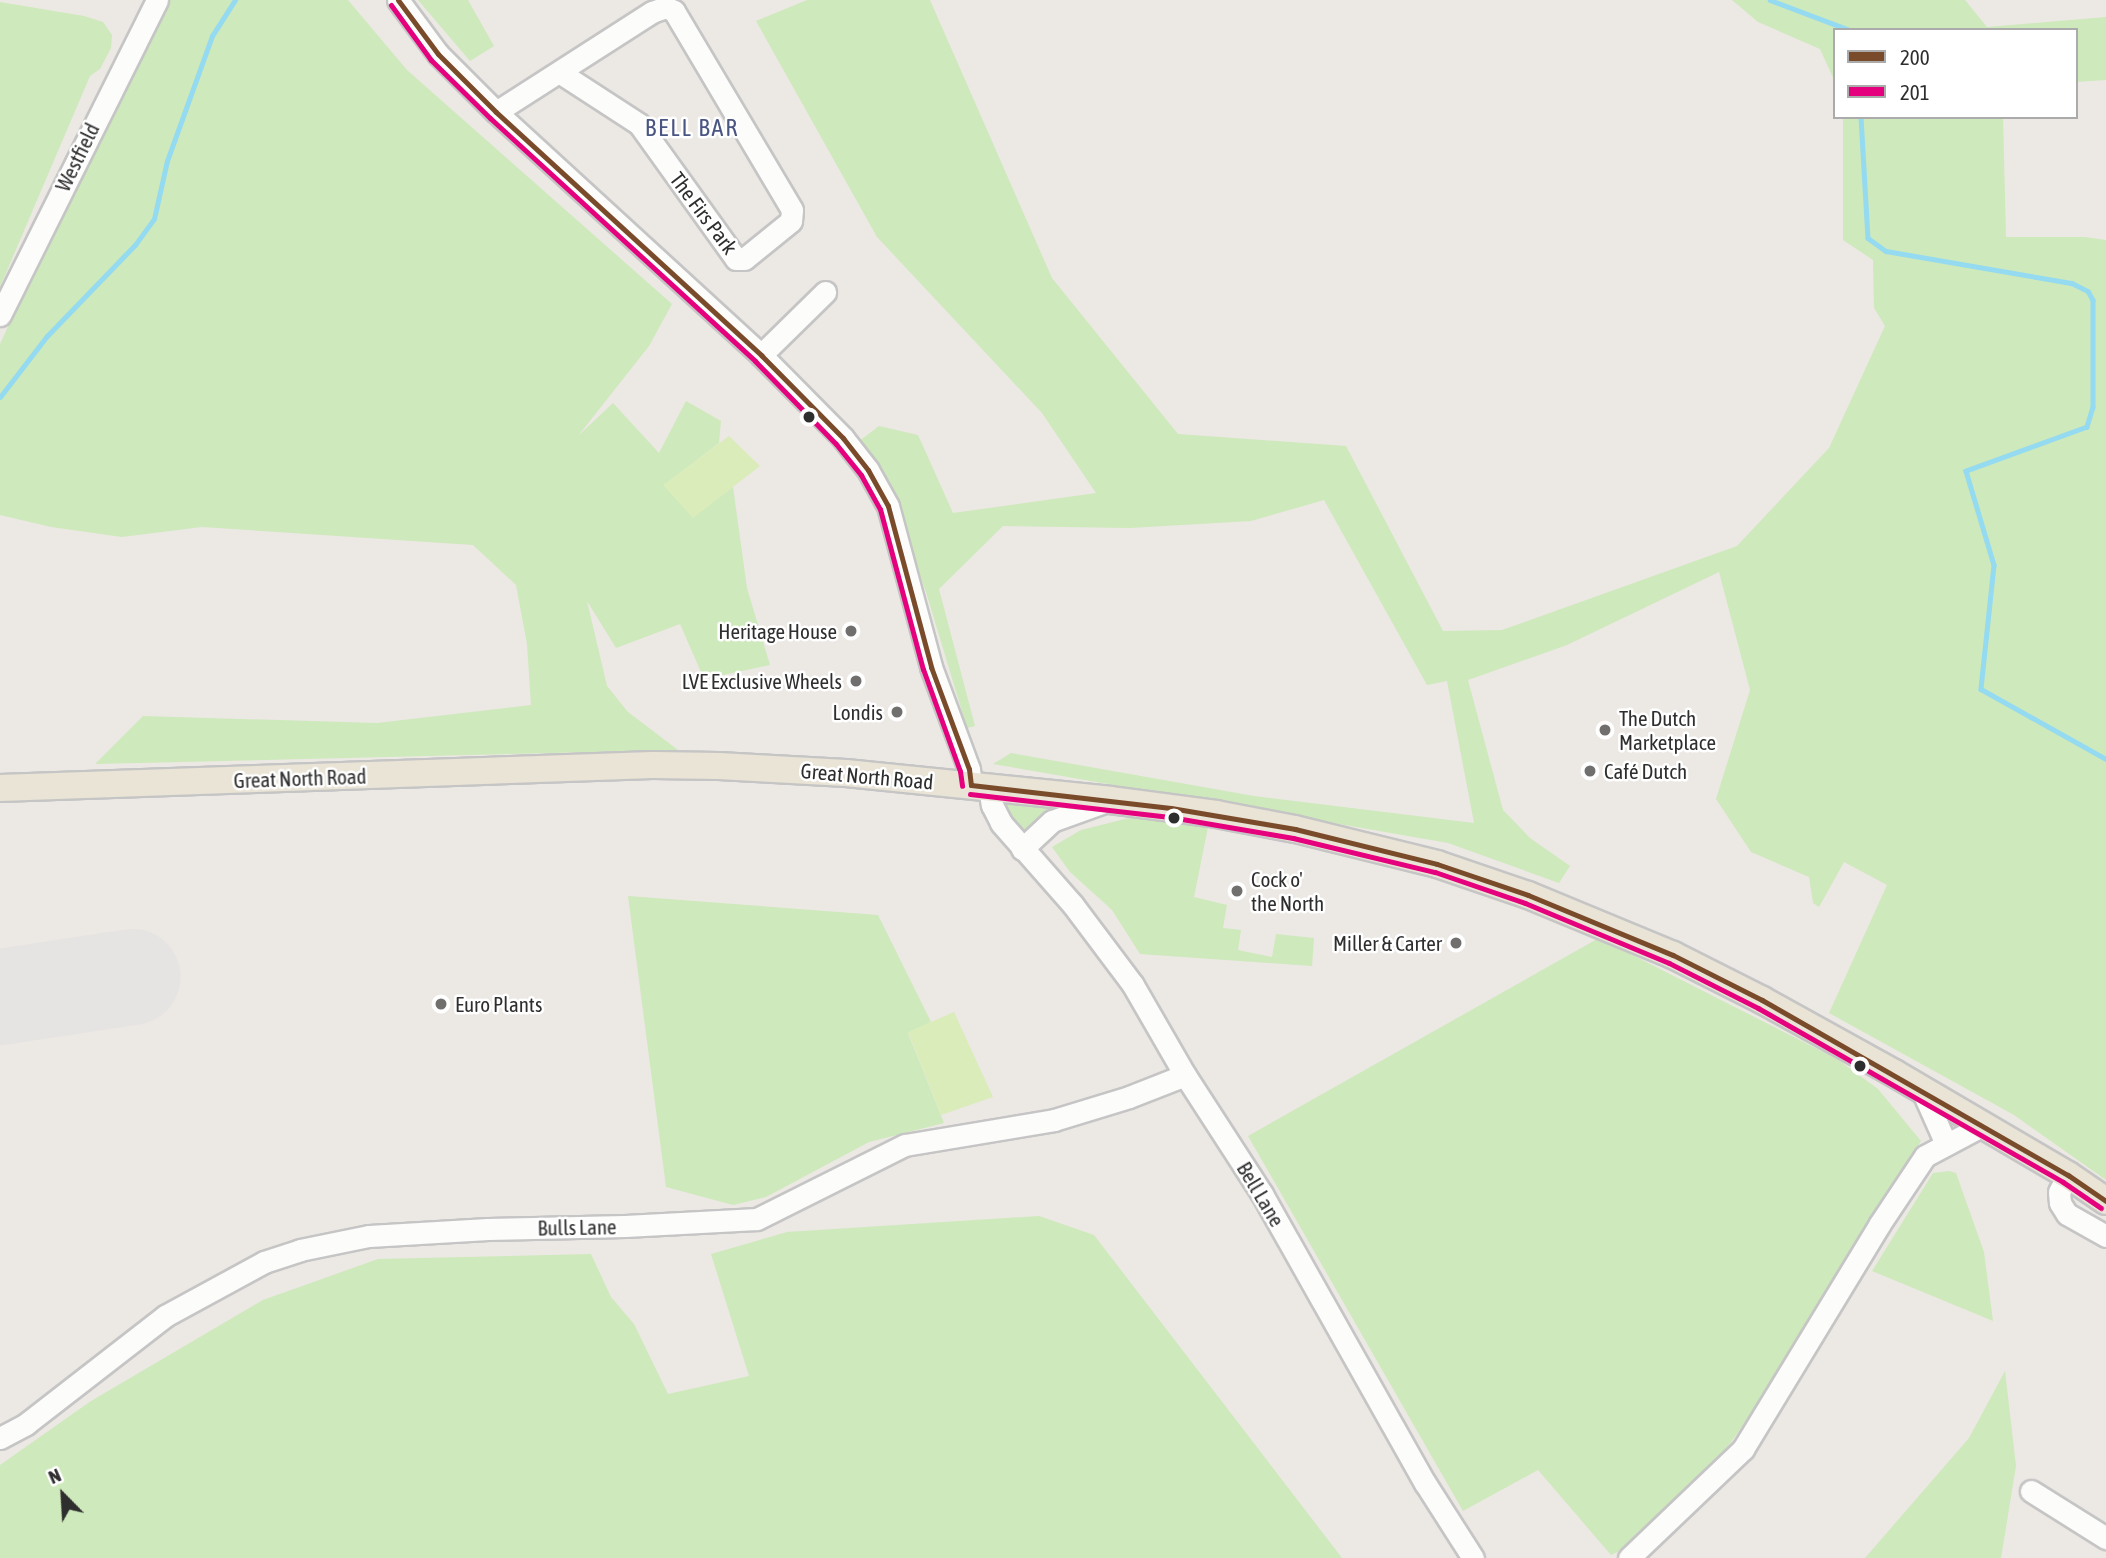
<!DOCTYPE html>
<meta charset="utf-8">
<style>
body{margin:0}
#map{position:relative;width:2106px;height:1558px;overflow:hidden;background:#ece8e4;font-family:"Asap Condensed",sans-serif}
div>[style]{position:absolute}
.green>*{inset:0;background:#cee9bb}
.pitch>*{inset:0;background:#daecb9}
.stream>*{height:4.5px;margin:-2.25px;padding:0 2.25px;transform-origin:2.25px;border-radius:2.25px;background:#94daf1}
.runway>*{height:96px;margin:-48px;padding:0 48px;transform-origin:48px;border-radius:48px;background:#e6e4e2}
.roads{filter:drop-shadow(2px 0 #c6c5c5) drop-shadow(-2px 0 #c6c5c5) drop-shadow(0 2px #c6c5c5) drop-shadow(0 -2px #c6c5c5)}
.minor>*{height:21px;margin:-10.5px;padding:0 10.5px;transform-origin:10.5px;border-radius:10.5px;background:#fcfcfb}
.major>*{height:26px;margin:-13px;padding:0 13px;transform-origin:13px;border-radius:13px;background:#e9e4d5}
.bus-1>*{height:5px;margin:-2.5px;padding:0 2.5px;transform-origin:2.5px;border-radius:2.5px;background:#7a4b2a}
.bus-2>*{height:5px;margin:-2.5px;padding:0 2.5px;transform-origin:2.5px;border-radius:2.5px;background:#e5007d}
.dots>*{width:19px;height:19px;translate:-50% -50%;box-sizing:border-box;border:4px solid #fff;border-radius:50%}
span{translate:-50% -50%;white-space:nowrap;text-align:center;line-height:1.15;-webkit-text-stroke:5px #fff;paint-order:stroke}
.street-label{font-size:21px;color:#2e2e2e}
.poi-label{font-size:21px;color:#2e2e2e}
.right{translate:-100% -50%;text-align:right}
.left{translate:0 -50%;text-align:left}
.quarter-label{font-size:24px;color:#4a5582;letter-spacing:2px}
.legend{position:absolute;left:1833px;top:28px;width:245px;height:91px;box-sizing:border-box;background:#fff;border:2px solid #ababab;margin:0;padding:9px 12px;list-style:none;font-size:21px;color:#2e2e2e}
.legend li{display:flex;align-items:center;gap:14px;height:35px}
.legend b{width:35px;border:2px solid #ababab}
.north{position:absolute;left:28px;top:1460px;width:70px;height:70px;-webkit-text-stroke:5px #fff;paint-order:stroke;rotate:336deg;font-size:19px;font-weight:700;line-height:28px;text-align:center;color:#2e2e2e}
.north::after{content:'';display:block;margin:auto;width:24px;height:32px;background:#2e2e2e;clip-path:polygon(50% 0,100% 100%,50% 72%,0 100%)}
</style>
<div id="map">
<div class="green">
<i style="clip-path:polygon(166px 0,348px 0,407px 70px,672px 304px,649px 346px,578px 436px,613px 403px,659px 453px,686px 401px,721px 421px,719px 443px,664px 485px,693px 517px,733px 487px,747px 588px,770px 665px,704px 679px,680px 624px,616px 648px,587px 601px,607px 686px,628px 712px,678px 750px,95px 764px,143px 716px,377px 723px,531px 705px,527px 644px,516px 585px,473px 545px,202px 527px,122px 537px,51px 527px,0 515px,0 344px,75px 181px)"></i>
<i style="clip-path:polygon(418px 0,468px 0,494px 46px,470px 61px)"></i>
<i style="clip-path:polygon(807px 0,930px 0,1052px 278px,1178px 434px,1346px 446px,1443px 631px,1502px 630px,1737px 546px,1829px 448px,1885px 326px,1874px 308px,1873px 260px,1843px 240px,1843px 117px,2003px 117px,2006px 237px,2085px 237px,2106px 240px,2106px 1180px,2014px 1115px,1829px 1013px,1887px 885px,1844px 862px,1819px 907px,1813px 903px,1809px 877px,1751px 852px,1716px 799px,1750px 690px,1719px 572px,1567px 645px,1468px 680px,1503px 810px,1530px 838px,1570px 866px,1559px 883px,1448px 843px,993px 764px,1011px 753px,1254px 796px,1474px 823px,1447px 681px,1427px 685px,1324px 500px,1251px 521px,1130px 528px,1003px 526px,939px 589px,975px 726px,967px 728px,926px 592px,889px 488px,854px 445px,879px 426px,918px 435px,953px 513px,1096px 493px,1042px 413px,877px 237px,756px 21px)"></i>
<i style="clip-path:polygon(1732px 0,1965px 0,1987px 27px,2106px 17px,2106px 80px,2076px 82px,2076px 30px,1835px 30px,1835px 82px,1820px 49px,1758px 22px)"></i>
<i style="clip-path:polygon(0 2px,84px 16px,103px 22px,112px 35px,111px 48px,100px 69px,90px 76px,0 287px)"></i>
<i style="clip-path:polygon(1001px 801px,1067px 806px,1026px 834px,1018px 831px)"></i>
<i style="clip-path:polygon(1133px 817px,1208px 827px,1194px 897px,1227px 905px,1223px 928px,1241px 930px,1238px 950px,1272px 957px,1276px 934px,1314px 938px,1312px 966px,1140px 954px,1112px 910px,1070px 872px,1052px 847px,1081px 830px)"></i>
<i style="clip-path:polygon(628px 896px,878px 915px,931px 1022px,908px 1033px,944px 1123px,869px 1142px,766px 1197px,733px 1205px,666px 1187px)"></i>
<i style="clip-path:polygon(1599px 938px,1837px 1059px,1878px 1089px,1921px 1141px,1770px 1387px,1729px 1445px,1628px 1547px,1611px 1555px,1538px 1470px,1463px 1511px,1248px 1136px)"></i>
<i style="clip-path:polygon(1949px 1171px,1956px 1173px,1984px 1252px,1993px 1321px,1872px 1271px,1933px 1173px)"></i>
<i style="clip-path:polygon(1039px 1216px,1094px 1235px,1342px 1558px,0 1558px,0 1465px,91px 1401px,263px 1300px,378px 1259px,591px 1254px,611px 1297px,634px 1324px,668px 1394px,749px 1376px,711px 1254px,787px 1232px)"></i>
<i style="clip-path:polygon(2005px 1371px,2016px 1466px,2001px 1558px,1865px 1558px,1969px 1438px)"></i>
</div>
<div class="pitch">
<i style="clip-path:polygon(729px 436px,760px 466px,693px 518px,663px 485px)"></i>
<i style="clip-path:polygon(954px 1012px,993px 1097px,941px 1115px,908px 1032px)"></i>
</div>
<div class="stream">
<i style="left:1770px;top:0;width:85px;rotate:20.6deg"></i>
<i style="left:1861px;top:117px;width:121px;rotate:86.7deg"></i>
<i style="left:1868px;top:238px;width:22px;rotate:36deg"></i>
<i style="left:1886px;top:251px;width:189px;rotate:9.8deg"></i>
<i style="left:2072px;top:283px;width:18px;rotate:27deg"></i>
<i style="left:2088px;top:291px;width:10px;rotate:61deg"></i>
<i style="left:2093px;top:300px;width:107px;rotate:90deg"></i>
<i style="left:2093px;top:407px;width:21px;rotate:107deg"></i>
<i style="left:2087px;top:427px;width:129px;rotate:160deg"></i>
<i style="left:1966px;top:471px;width:98px;rotate:73.4deg"></i>
<i style="left:1994px;top:565px;width:125px;rotate:96deg"></i>
<i style="left:1981px;top:689px;width:143px;rotate:29.2deg"></i>
<i style="left:0;top:397px;width:77px;rotate:-52.4deg"></i>
<i style="left:47px;top:336px;width:127px;rotate:-46deg"></i>
<i style="left:135px;top:245px;width:32px;rotate:-54deg"></i>
<i style="left:154px;top:219px;width:59px;rotate:-77.4deg"></i>
<i style="left:167px;top:161px;width:133px;rotate:-70.2deg"></i>
<i style="left:212px;top:36px;width:43px;rotate:-57.4deg"></i>
</div>
<div class="runway">
<i style="left:0;top:997px;width:134px;rotate:-8.6deg"></i>
</div>
<div class="roads">
<div class="minor">
<i style="left:398px;top:0;width:67px;rotate:53.5deg"></i>
<i style="left:438px;top:54px;width:82px;rotate:45deg"></i>
<i style="left:496px;top:112px;width:360px;rotate:42.5deg"></i>
<i style="left:761px;top:355px;width:117px;rotate:45.3deg"></i>
<i style="left:843px;top:438px;width:41px;rotate:52deg"></i>
<i style="left:868px;top:470px;width:41px;rotate:60.9deg"></i>
<i style="left:888px;top:506px;width:167px;rotate:75deg"></i>
<i style="left:931px;top:667px;width:109px;rotate:69.6deg"></i>
<i style="left:969px;top:769px;width:16px;rotate:83deg"></i>
<i style="left:496px;top:112px;width:185px;rotate:-32.7deg"></i>
<i style="left:652px;top:12px;width:15px;rotate:-20deg"></i>
<i style="left:666px;top:7px;width:9px;rotate:27deg"></i>
<i style="left:674px;top:11px;width:231px;rotate:59.3deg"></i>
<i style="left:792px;top:210px;width:11px;rotate:95deg"></i>
<i style="left:791px;top:221px;width:60px;rotate:141deg"></i>
<i style="left:744px;top:259px;width:8px;rotate:180deg"></i>
<i style="left:736px;top:259px;width:166px;rotate:-125.7deg"></i>
<i style="left:639px;top:124px;width:95px;rotate:-147deg"></i>
<i style="left:0;top:315px;width:352px;rotate:-63.5deg"></i>
<i style="left:761px;top:355px;width:90px;rotate:-44.5deg"></i>
<i style="left:989px;top:787px;width:18px;rotate:81deg"></i>
<i style="left:992px;top:805px;width:20px;rotate:63deg"></i>
<i style="left:1001px;top:823px;width:109px;rotate:48.7deg"></i>
<i style="left:1073px;top:905px;width:100px;rotate:53.1deg"></i>
<i style="left:1133px;top:985px;width:104px;rotate:60deg"></i>
<i style="left:1185px;top:1075px;width:142px;rotate:57.1deg"></i>
<i style="left:1262px;top:1194px;width:332px;rotate:60.6deg"></i>
<i style="left:1425px;top:1483px;width:89px;rotate:57.4deg"></i>
<i style="left:1022px;top:849px;width:41px;rotate:-43deg"></i>
<i style="left:1052px;top:821px;width:59px;rotate:-20deg"></i>
<i style="left:1922px;top:1090px;width:59px;rotate:66deg"></i>
<i style="left:2068px;top:1175px;width:19px;rotate:118deg"></i>
<i style="left:2059px;top:1192px;width:11px;rotate:85deg"></i>
<i style="left:2060px;top:1203px;width:13px;rotate:58deg"></i>
<i style="left:2067px;top:1214px;width:45px;rotate:29.4deg"></i>
<i style="left:0;top:1438px;width:30px;rotate:-28deg"></i>
<i style="left:26px;top:1424px;width:176px;rotate:-37.8deg"></i>
<i style="left:165px;top:1316px;width:113px;rotate:-28.6deg"></i>
<i style="left:264px;top:1262px;width:38px;rotate:-18deg"></i>
<i style="left:300px;top:1250px;width:70px;rotate:-11.5deg"></i>
<i style="left:369px;top:1236px;width:119px;rotate:-3.4deg"></i>
<i style="left:488px;top:1229px;width:137px;rotate:-1.3deg"></i>
<i style="left:625px;top:1226px;width:132px;rotate:-3deg"></i>
<i style="left:757px;top:1219px;width:165px;rotate:-26.6deg"></i>
<i style="left:905px;top:1145px;width:151px;rotate:-9.5deg"></i>
<i style="left:1054px;top:1120px;width:78px;rotate:-17deg"></i>
<i style="left:1129px;top:1097px;width:60px;rotate:-21.4deg"></i>
<i style="left:2031px;top:1491px;width:89px;rotate:32.1deg"></i>
<i style="left:1629px;top:1558px;width:158px;rotate:-43.7deg"></i>
<i style="left:1743px;top:1449px;width:262px;rotate:-58.7deg"></i>
<i style="left:1879px;top:1225px;width:83px;rotate:-56.3deg"></i>
<i style="left:1925px;top:1156px;width:66px;rotate:-28.1deg"></i>
</div>
<div class="major">
<i style="left:0;top:788px;width:653px;rotate:-2.02deg"></i>
<i style="left:653px;top:765px;width:66px;rotate:0.9deg"></i>
<i style="left:719px;top:766px;width:127px;rotate:3.2deg"></i>
<i style="left:846px;top:773px;width:265px;rotate:5.8deg"></i>
<i style="left:1110px;top:800px;width:107px;rotate:7.5deg"></i>
<i style="left:1216px;top:814px;width:80px;rotate:10.8deg"></i>
<i style="left:1295px;top:829px;width:146px;rotate:13.8deg"></i>
<i style="left:1437px;top:864px;width:96px;rotate:18.8deg"></i>
<i style="left:1528px;top:895px;width:157px;rotate:22.5deg"></i>
<i style="left:1673px;top:955px;width:100px;rotate:26.8deg"></i>
<i style="left:1762px;top:1000px;width:151px;rotate:28.9deg"></i>
<i style="left:1894px;top:1073px;width:202px;rotate:30.4deg"></i>
<i style="left:2068px;top:1175px;width:46px;rotate:34.4deg"></i>
</div>
</div>
<div class="bus-1">
<i style="left:398px;top:0;width:67px;rotate:53.5deg"></i>
<i style="left:438px;top:54px;width:82px;rotate:45deg"></i>
<i style="left:496px;top:112px;width:360px;rotate:42.5deg"></i>
<i style="left:761px;top:355px;width:117px;rotate:45.3deg"></i>
<i style="left:843px;top:438px;width:41px;rotate:52deg"></i>
<i style="left:868px;top:470px;width:41px;rotate:60.9deg"></i>
<i style="left:888px;top:506px;width:167px;rotate:75deg"></i>
<i style="left:931px;top:667px;width:109px;rotate:69.6deg"></i>
<i style="left:969px;top:769px;width:16px;rotate:83deg"></i>
<i style="left:971px;top:785px;width:201px;rotate:6.6deg"></i>
<i style="left:1171px;top:808px;width:126px;rotate:9.6deg"></i>
<i style="left:1295px;top:829px;width:146px;rotate:13.8deg"></i>
<i style="left:1437px;top:864px;width:96px;rotate:18.8deg"></i>
<i style="left:1528px;top:895px;width:157px;rotate:22.5deg"></i>
<i style="left:1673px;top:955px;width:100px;rotate:26.8deg"></i>
<i style="left:1762px;top:1000px;width:353px;rotate:29.8deg"></i>
<i style="left:2068px;top:1175px;width:46px;rotate:34.4deg"></i>
</div>
<div class="bus-2">
<i style="left:391px;top:5px;width:68px;rotate:54deg"></i>
<i style="left:431px;top:60px;width:83px;rotate:44.5deg"></i>
<i style="left:490px;top:118px;width:360px;rotate:42.5deg"></i>
<i style="left:755px;top:361px;width:116px;rotate:45.7deg"></i>
<i style="left:836px;top:444px;width:40px;rotate:51deg"></i>
<i style="left:861px;top:475px;width:39px;rotate:61deg"></i>
<i style="left:880px;top:509px;width:166px;rotate:75deg"></i>
<i style="left:923px;top:669px;width:109px;rotate:70.1deg"></i>
<i style="left:960px;top:771px;width:15px;rotate:82deg"></i>
<i style="left:970px;top:794px;width:201px;rotate:6.6deg"></i>
<i style="left:1170px;top:817px;width:125px;rotate:9.7deg"></i>
<i style="left:1293px;top:838px;width:146px;rotate:13.5deg"></i>
<i style="left:1435px;top:872px;width:95px;rotate:19deg"></i>
<i style="left:1525px;top:903px;width:156px;rotate:22.6deg"></i>
<i style="left:1669px;top:963px;width:100px;rotate:26.8deg"></i>
<i style="left:1758px;top:1008px;width:351px;rotate:29.7deg"></i>
<i style="left:2063px;top:1182px;width:46px;rotate:34.4deg"></i>
</div>
<div class="dots">
<i style="left:809px;top:417px;background:#2e2e2e"></i>
<i style="left:851px;top:631px;background:#706f6e"></i>
<i style="left:856px;top:681px;background:#706f6e"></i>
<i style="left:897px;top:712px;background:#706f6e"></i>
<i style="left:1605px;top:730px;background:#706f6e"></i>
<i style="left:1590px;top:771px;background:#706f6e"></i>
<i style="left:1174px;top:818px;background:#2e2e2e"></i>
<i style="left:1237px;top:891px;background:#706f6e"></i>
<i style="left:1456px;top:943px;background:#706f6e"></i>
<i style="left:441px;top:1004px;background:#706f6e"></i>
<i style="left:1860px;top:1066px;background:#2e2e2e"></i>
</div>
<div class="street-label">
<span style="left:77px;top:157px;rotate:-64deg">Westfield</span>
<span style="left:704px;top:213px;rotate:53deg">The Firs Park</span>
<span style="left:867px;top:776px;rotate:5deg">Great North Road</span>
<span style="left:300px;top:778px;rotate:-2deg">Great North Road</span>
<span style="left:1261px;top:1194px;rotate:59deg">Bell Lane</span>
<span style="left:577px;top:1227px;rotate:-1deg">Bulls Lane</span>
</div>
<div class="poi-label">
<span class="right" style="left:837px;top:631px">Heritage House</span>
<span class="right" style="left:842px;top:681px">LVE Exclusive Wheels</span>
<span class="right" style="left:883px;top:712px">Londis</span>
<span class="left" style="left:1619px;top:730px">The Dutch<br>Marketplace</span>
<span class="left" style="left:1604px;top:771px">Café Dutch</span>
<span class="left" style="left:1251px;top:891px">Cock o'<br>the North</span>
<span class="right" style="left:1442px;top:943px">Miller &amp; Carter</span>
<span class="left" style="left:455px;top:1004px">Euro Plants</span>
</div>
<div class="quarter-label">
<span style="left:692px;top:128px">BELL BAR</span>
</div>
<ul class="legend">
<li><b style="height:9px;background:#7a4b2a"></b>200</li>
<li><b style="height:9px;background:#e5007d"></b>201</li>
</ul>
<div class="north">N</div>
</div>
